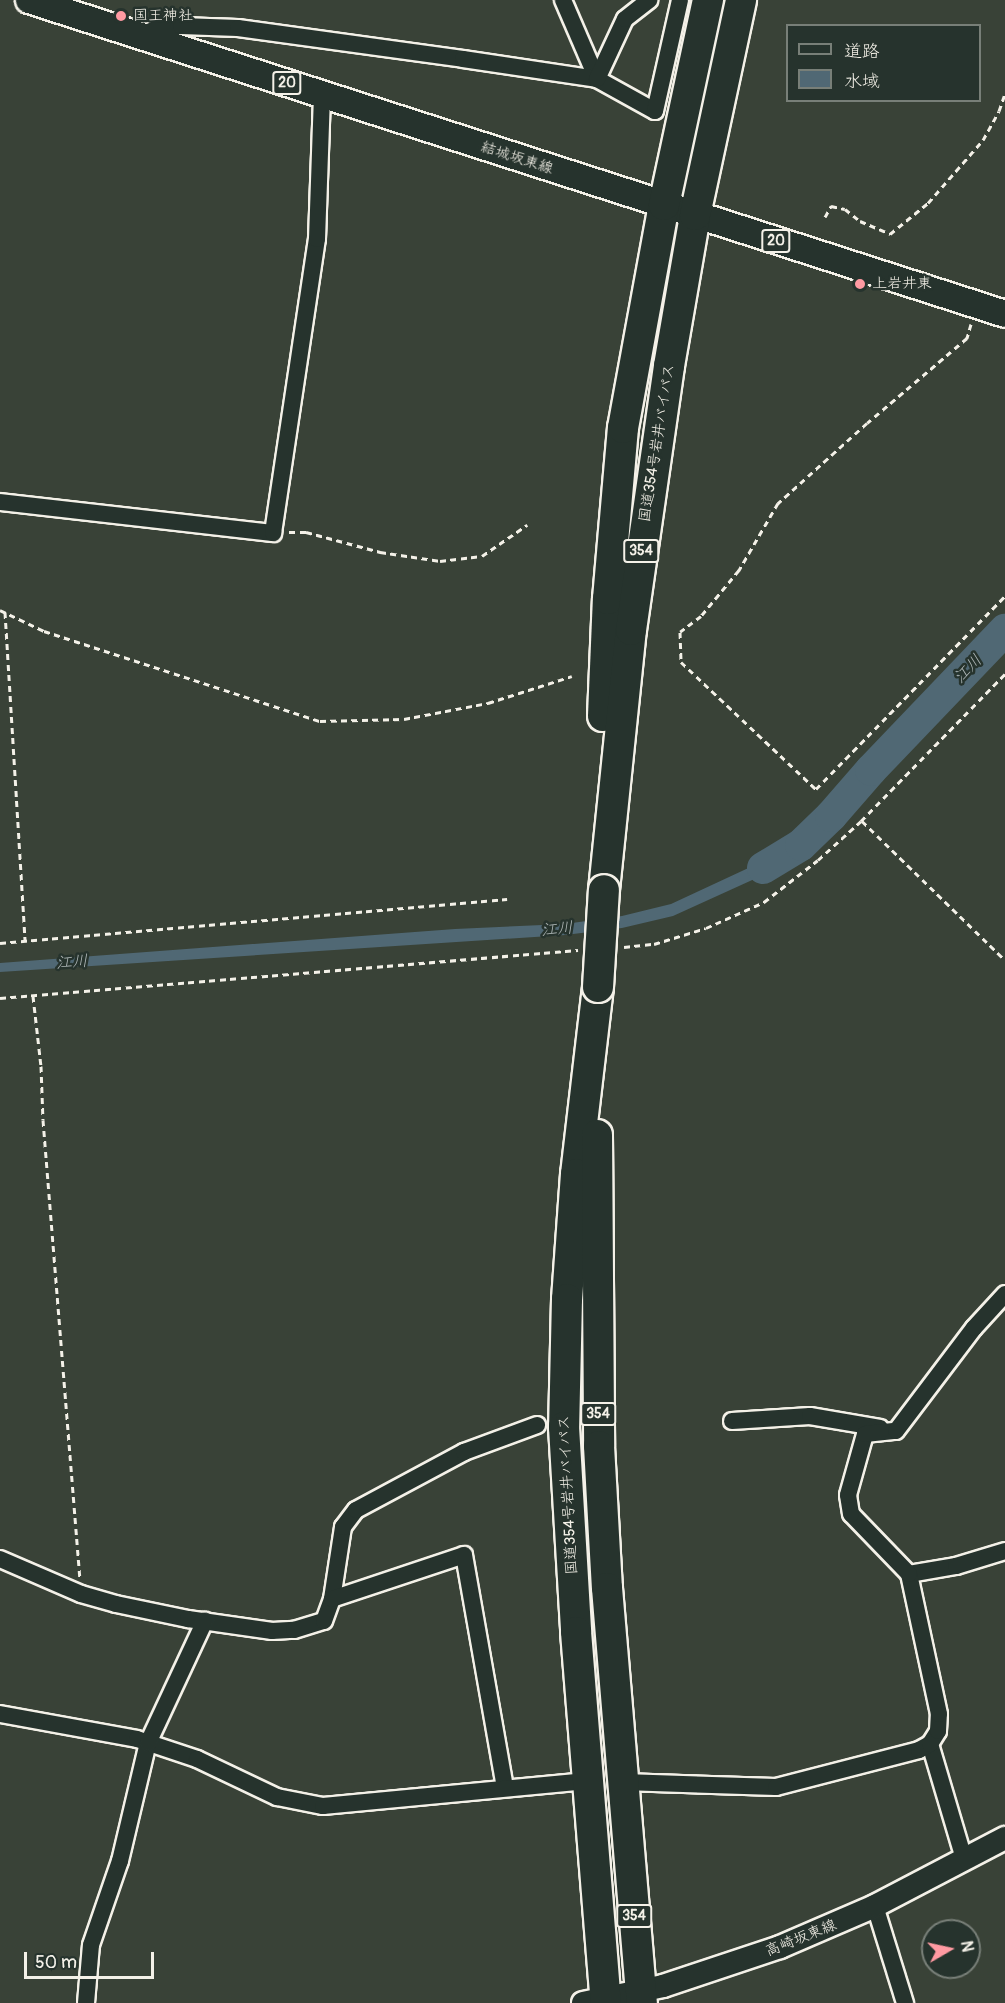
<!DOCTYPE html>
<meta charset="utf-8">
<style>
body{margin:0}
#map{position:relative;width:1005px;height:2003px;overflow:hidden;background:#394237;font-family:Pangolin,"Klee One",sans-serif}
div>[style]{position:absolute}
.water>*{inset:0;background:#506874}
.river>*{height:32px;margin:-16px;padding:0 16px;transform-origin:16px;border-radius:16px;background:#506874}
.path>*{height:3px;margin-top:-1.5px;transform-origin:0;background:repeating-linear-gradient(90deg,#f4f1e8 0 6px,transparent 0 10.5px)}
.roads{filter:drop-shadow(2px 0 #f4f1e8) drop-shadow(-2px 0 #f4f1e8) drop-shadow(0 2px #f4f1e8) drop-shadow(0 -2px #f4f1e8)}
.street>*{height:16px;margin:-8px;padding:0 8px;transform-origin:8px;border-radius:8px;background:#26332d}
.secondary>*{height:22px;margin:-11px;padding:0 11px;transform-origin:11px;border-radius:11px;background:#26332d}
.primary>*{height:26px;margin:-13px;padding:0 13px;transform-origin:13px;border-radius:13px;background:#26332d}
.highway>*{height:30px;margin:-15px;padding:0 15px;transform-origin:15px;border-radius:15px;background:#26332d}
.bridges{filter:drop-shadow(2px 0 #f4f1e8) drop-shadow(-2px 0 #f4f1e8) drop-shadow(0 2px #f4f1e8) drop-shadow(0 -2px #f4f1e8)}
.highway-bridge>*{height:30px;margin:-15px;padding:0 15px;transform-origin:15px;border-radius:15px;background:#26332d}
.dots>*{width:16px;height:16px;translate:-50% -50%;box-sizing:border-box;border:3px solid #26332d;border-radius:50%}
span{translate:-50% -50%;white-space:nowrap;text-align:center;line-height:1.15;-webkit-text-stroke:5px #26332d;paint-order:stroke}
.shield-label span{padding:2px 4px;background:#26332d;border:2px solid;border-radius:4px;-webkit-text-stroke-width:0}
.shield-label{font-size:14px;color:#f4f1e8;font-weight:700}
.poi-label{font-size:15px;color:#f4f1e8}
.left{translate:0 -50%;text-align:left}
.street-label{font-size:15px;color:#f4f1e8}
.water-label{font-size:16px;color:#b2baba;font-style:italic}
.legend{position:absolute;left:786px;top:24px;width:195px;height:78px;box-sizing:border-box;background:#26332d;border:2px solid #787f78;margin:0;padding:8px 10px;list-style:none;font-size:18px;color:#f4f1e8}
.legend li{display:flex;align-items:center;gap:12px;height:30px}
.legend b{width:30px;border:2px solid #787f78}
.north{position:absolute;left:921px;top:1919px;width:60px;height:60px;box-sizing:border-box;background:#26332d;border:2px solid #787f78;border-radius:50%;rotate:81deg;font-size:16px;font-weight:700;line-height:24px;text-align:center;color:#f4f1e8}
.north::after{content:'';display:block;margin:auto;width:21px;height:27px;background:#ff9aa2;clip-path:polygon(50% 0,100% 100%,50% 72%,0 100%)}
.scale{position:absolute;left:24px;top:1952px;width:130px;height:27px;box-sizing:border-box;border:3px solid #f4f1e8;border-top:0;padding-left:8px;font-size:18px;line-height:21px;white-space:nowrap;color:#f4f1e8;-webkit-text-stroke:4px #26332d;paint-order:stroke}
</style>
<div id="map">
<div class="water">
<i style="clip-path:polygon(797px 840px,802px 851px,761px 876px,673px 916px,622px 928px,565px 935px,0 972px,0 963px,455px 929px,565px 924px,622px 916px,671px 904px,757px 864px)"></i>
</div>
<div class="river">
<i style="left:763px;top:868px;width:44px;rotate:-31.2deg"></i>
<i style="left:801px;top:845px;width:42px;rotate:-44deg"></i>
<i style="left:831px;top:816px;width:61px;rotate:-49deg"></i>
<i style="left:871px;top:770px;width:194px;rotate:-46.3deg"></i>
</div>
<div class="path">
<i style="left:825px;top:217px;width:13px;rotate:-61deg"></i>
<i style="left:831px;top:206px;width:14px;rotate:12deg"></i>
<i style="left:845px;top:209px;width:19px;rotate:39deg"></i>
<i style="left:860px;top:221px;width:33px;rotate:23deg"></i>
<i style="left:890px;top:234px;width:49px;rotate:-39.2deg"></i>
<i style="left:928px;top:203px;width:84px;rotate:-48.9deg"></i>
<i style="left:983px;top:140px;width:33px;rotate:-61deg"></i>
<i style="left:999px;top:111px;width:18px;rotate:-71deg"></i>
<i style="left:971px;top:324px;width:15px;rotate:106deg"></i>
<i style="left:967px;top:338px;width:131px;rotate:139.6deg"></i>
<i style="left:867px;top:423px;width:120px;rotate:138deg"></i>
<i style="left:778px;top:503px;width:78px;rotate:120.2deg"></i>
<i style="left:739px;top:570px;width:60px;rotate:129.6deg"></i>
<i style="left:701px;top:616px;width:26px;rotate:143deg"></i>
<i style="left:680px;top:632px;width:30px;rotate:88deg"></i>
<i style="left:681px;top:662px;width:185px;rotate:43.3deg"></i>
<i style="left:816px;top:789px;width:270px;rotate:-45.6deg"></i>
<i style="left:289px;top:532px;width:17px"></i>
<i style="left:306px;top:532px;width:77px;rotate:15.1deg"></i>
<i style="left:380px;top:552px;width:61px;rotate:8.5deg"></i>
<i style="left:440px;top:561px;width:42px;rotate:-6.8deg"></i>
<i style="left:482px;top:556px;width:55px;rotate:-34.6deg"></i>
<i style="left:0;top:610px;width:49px;rotate:25.5deg"></i>
<i style="left:44px;top:631px;width:290px;rotate:18.1deg"></i>
<i style="left:320px;top:721px;width:84px;rotate:-1.4deg"></i>
<i style="left:404px;top:719px;width:86px;rotate:-10.8deg"></i>
<i style="left:488px;top:703px;width:88px;rotate:-17.8deg"></i>
<i style="left:5px;top:612px;width:330px;rotate:86.5deg"></i>
<i style="left:862px;top:821px;width:199px;rotate:44.2deg"></i>
<i style="left:0;top:943px;width:509px;rotate:-4.96deg"></i>
<i style="left:624px;top:947px;width:30px;rotate:-6deg"></i>
<i style="left:654px;top:944px;width:54px;rotate:-17.1deg"></i>
<i style="left:706px;top:928px;width:64px;rotate:-24.1deg"></i>
<i style="left:764px;top:902px;width:68px;rotate:-37.9deg"></i>
<i style="left:818px;top:860px;width:58px;rotate:-42.2deg"></i>
<i style="left:861px;top:821px;width:206px;rotate:-45.6deg"></i>
<i style="left:33px;top:996px;width:70px;rotate:83.5deg"></i>
<i style="left:41px;top:1066px;width:54px;rotate:87.9deg"></i>
<i style="left:43px;top:1120px;width:458px;rotate:85.4deg"></i>
<i style="left:0;top:998px;width:580px;rotate:-4.75deg"></i>
</div>
<div class="roads">
<div class="street">
<i style="left:563px;top:0;width:86px;rotate:66.7deg"></i>
<i style="left:140px;top:36px;width:19px;rotate:-25deg"></i>
<i style="left:157px;top:28px;width:24px;rotate:-5deg"></i>
<i style="left:181px;top:26px;width:57px;rotate:2deg"></i>
<i style="left:238px;top:28px;width:227px;rotate:7.8deg"></i>
<i style="left:463px;top:59px;width:135px;rotate:8.5deg"></i>
<i style="left:597px;top:79px;width:66px;rotate:28.9deg"></i>
<i style="left:655px;top:111px;width:114px;rotate:-77.3deg"></i>
<i style="left:597px;top:79px;width:66px;rotate:-65deg"></i>
<i style="left:625px;top:19px;width:31px;rotate:-38deg"></i>
<i style="left:0;top:502px;width:275px;rotate:6.5deg"></i>
<i style="left:273px;top:533px;width:297px;rotate:-81.5deg"></i>
<i style="left:317px;top:239px;width:144px;rotate:-88deg"></i>
<i style="left:732px;top:1421px;width:78px;rotate:-3.7deg"></i>
<i style="left:810px;top:1416px;width:71px;rotate:9.7deg"></i>
<i style="left:0;top:1559px;width:88px;rotate:23.4deg"></i>
<i style="left:81px;top:1594px;width:36px;rotate:16deg"></i>
<i style="left:116px;top:1604px;width:74px;rotate:11.8deg"></i>
<i style="left:188px;top:1619px;width:85px;rotate:8.1deg"></i>
<i style="left:272px;top:1631px;width:22px;rotate:-3deg"></i>
<i style="left:294px;top:1630px;width:31px;rotate:-17deg"></i>
<i style="left:324px;top:1621px;width:23px;rotate:-70deg"></i>
<i style="left:332px;top:1599px;width:73px;rotate:-81.3deg"></i>
<i style="left:343px;top:1527px;width:21px;rotate:-53deg"></i>
<i style="left:356px;top:1510px;width:123px;rotate:-28.2deg"></i>
<i style="left:464px;top:1452px;width:78px;rotate:-20.3deg"></i>
<i style="left:909px;top:1574px;width:48px;rotate:-9.7deg"></i>
<i style="left:956px;top:1566px;width:51px;rotate:-17deg"></i>
<i style="left:332px;top:1599px;width:139px;rotate:-18.4deg"></i>
<i style="left:464px;top:1555px;width:236px;rotate:80deg"></i>
<i style="left:0;top:1714px;width:139px;rotate:10.3deg"></i>
<i style="left:137px;top:1739px;width:63px;rotate:18.4deg"></i>
<i style="left:197px;top:1759px;width:89px;rotate:25.4deg"></i>
<i style="left:277px;top:1797px;width:47px;rotate:11.1deg"></i>
<i style="left:323px;top:1806px;width:265px;rotate:-5.4deg"></i>
<i style="left:930px;top:1744px;width:120px;rotate:73.5deg"></i>
<i style="left:623px;top:1782px;width:153px;rotate:1.9deg"></i>
<i style="left:776px;top:1787px;width:148px;rotate:-14.5deg"></i>
<i style="left:919px;top:1750px;width:13px;rotate:-29deg"></i>
<i style="left:930px;top:1744px;width:15px;rotate:-58deg"></i>
<i style="left:938px;top:1731px;width:17px;rotate:-87deg"></i>
<i style="left:939px;top:1714px;width:143px;rotate:-102.1deg"></i>
<i style="left:909px;top:1574px;width:83px;rotate:-134deg"></i>
<i style="left:851px;top:1514px;width:19px;rotate:-99deg"></i>
<i style="left:848px;top:1495px;width:63px;rotate:-74.4deg"></i>
<i style="left:865px;top:1434px;width:31px;rotate:-6deg"></i>
<i style="left:896px;top:1431px;width:129px;rotate:-52.9deg"></i>
<i style="left:974px;top:1328px;width:46px;rotate:-47.6deg"></i>
<i style="left:875px;top:1906px;width:102px;rotate:72.8deg"></i>
<i style="left:86px;top:2003px;width:58px;rotate:-85.1deg"></i>
<i style="left:91px;top:1945px;width:89px;rotate:-71deg"></i>
<i style="left:120px;top:1861px;width:121px;rotate:-76.7deg"></i>
<i style="left:148px;top:1743px;width:135px;rotate:-65deg"></i>
</div>
<div class="secondary">
<i style="left:583px;top:2003px;width:82px;rotate:-12deg"></i>
<i style="left:663px;top:1986px;width:123px;rotate:-18.4deg"></i>
<i style="left:780px;top:1947px;width:103px;rotate:-23.3deg"></i>
<i style="left:875px;top:1906px;width:147px;rotate:-27.6deg"></i>
</div>
<div class="primary">
<i style="left:29px;top:0;width:1025px;rotate:17.83deg"></i>
</div>
<div class="highway">
<i style="left:603px;top:716px;width:117px;rotate:-87.6deg"></i>
<i style="left:608px;top:599px;width:172px;rotate:-85deg"></i>
<i style="left:623px;top:428px;width:227px;rotate:-79.6deg"></i>
<i style="left:664px;top:205px;width:210px;rotate:-77.9deg"></i>
<i style="left:604px;top:890px;width:261px;rotate:-84.1deg"></i>
<i style="left:631px;top:630px;width:267px;rotate:-81.8deg"></i>
<i style="left:669px;top:366px;width:153px;rotate:-80.2deg"></i>
<i style="left:695px;top:215px;width:220px;rotate:-77.9deg"></i>
<i style="left:598px;top:987px;width:188px;rotate:96.7deg"></i>
<i style="left:576px;top:1174px;width:125px;rotate:94.1deg"></i>
<i style="left:567px;top:1299px;width:128px;rotate:91.3deg"></i>
<i style="left:564px;top:1427px;width:205px;rotate:86.6deg"></i>
<i style="left:576px;top:1632px;width:372px;rotate:85.4deg"></i>
<i style="left:597px;top:1135px;width:311px;rotate:89.6deg"></i>
<i style="left:599px;top:1446px;width:142px;rotate:86.8deg"></i>
<i style="left:607px;top:1588px;width:416px;rotate:85.2deg"></i>
</div>
</div>
<div class="bridges">
<div class="highway-bridge">
<i style="left:598px;top:987px;width:97px;rotate:-86.5deg"></i>
</div>
</div>
<div class="dots">
<i style="left:121px;top:16px;background:#ff9aa2"></i>
<i style="left:860px;top:284px;background:#ff9aa2"></i>
</div>
<div class="shield-label">
<span style="left:287px;top:83px">20</span>
<span style="left:776px;top:241px">20</span>
<span style="left:641px;top:551px">354</span>
<span style="left:598px;top:1414px">354</span>
<span style="left:634px;top:1916px">354</span>
</div>
<div class="poi-label">
<span class="left" style="left:133px;top:16px">国王神社</span>
<span class="left" style="left:872px;top:284px">上岩井東</span>
</div>
<div class="street-label">
<span style="left:517px;top:158px;rotate:18deg">結城坂東線</span>
<span style="left:657px;top:443px;rotate:-81deg">国道354号岩井バイパス</span>
<span style="left:568px;top:1495px;rotate:-93deg">国道354号岩井バイパス</span>
<span style="left:801px;top:1938px;rotate:-22deg">高崎坂東線</span>
</div>
<div class="water-label">
<span style="left:968px;top:669px;rotate:-46deg">江川</span>
<span style="left:557px;top:929px;rotate:-5deg">江川</span>
<span style="left:72px;top:962px;rotate:-4deg">江川</span>
</div>
<ul class="legend">
<li><b style="height:8px;background:#26332d"></b>道路</li>
<li><b style="height:16px;background:#506874"></b>水域</li>
</ul>
<div class="north">N</div>
<div class="scale">50 m</div>
</div>
